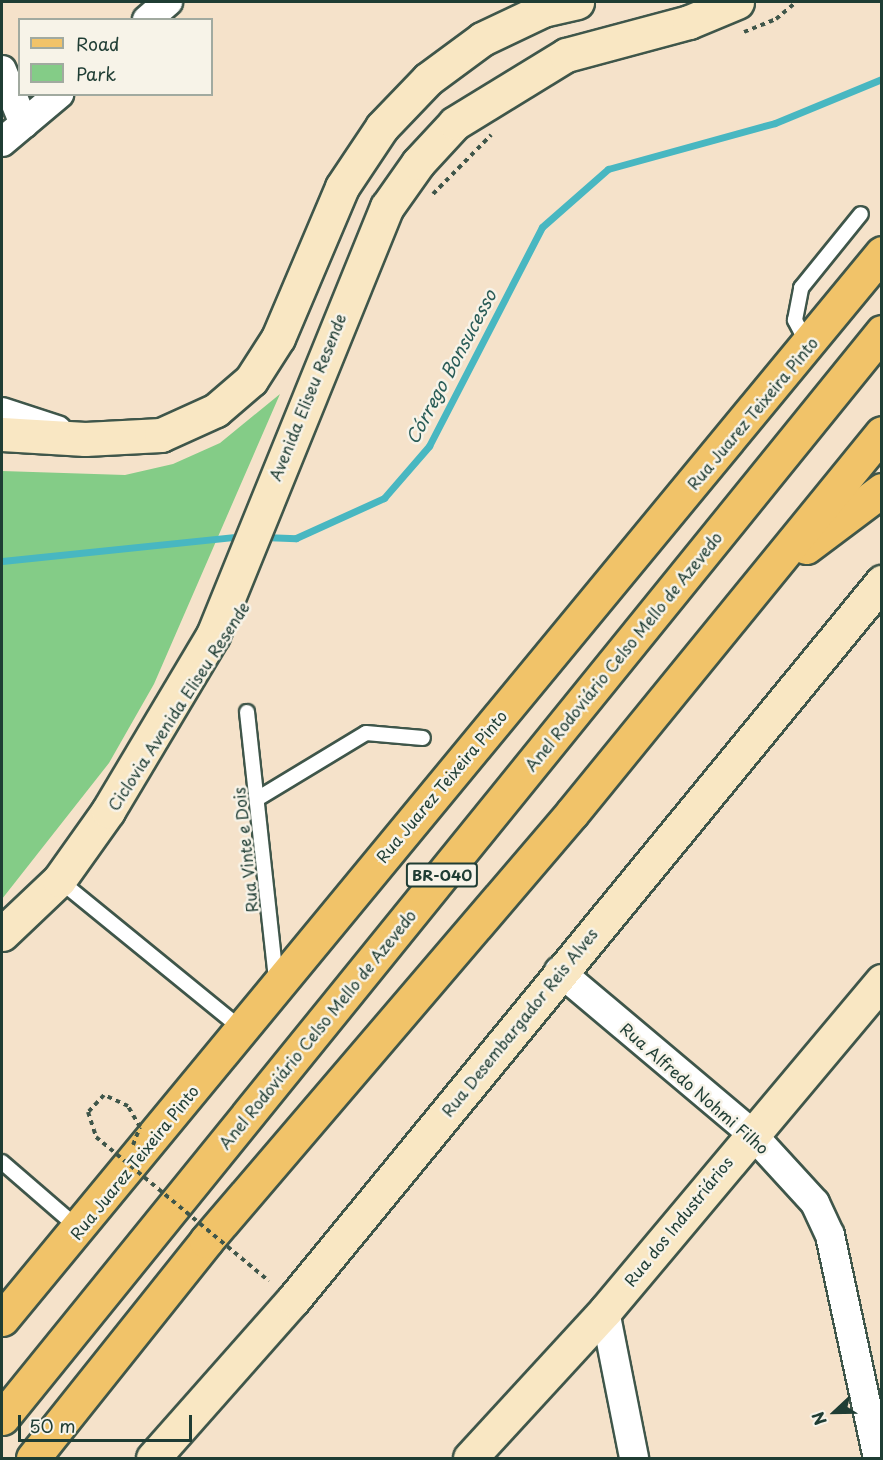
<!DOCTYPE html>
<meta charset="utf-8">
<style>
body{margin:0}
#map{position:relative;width:883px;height:1460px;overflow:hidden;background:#f5e2ca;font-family:"Playpen Sans",sans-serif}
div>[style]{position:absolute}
.green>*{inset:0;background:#84cc87}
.stream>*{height:7px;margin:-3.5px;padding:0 3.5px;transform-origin:3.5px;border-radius:3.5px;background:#48b7c1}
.path>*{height:4px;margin-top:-2px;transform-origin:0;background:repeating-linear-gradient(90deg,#3f564a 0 4.5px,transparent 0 9px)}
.roads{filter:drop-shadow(2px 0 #3f564a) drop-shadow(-2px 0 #3f564a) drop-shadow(0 2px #3f564a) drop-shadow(0 -2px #3f564a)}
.lane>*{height:14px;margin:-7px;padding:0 7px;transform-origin:7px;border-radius:7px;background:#fff}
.street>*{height:28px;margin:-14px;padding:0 14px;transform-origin:14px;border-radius:14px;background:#fff}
.secondary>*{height:33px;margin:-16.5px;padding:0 16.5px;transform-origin:16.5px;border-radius:16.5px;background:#f9e7c3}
.primary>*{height:33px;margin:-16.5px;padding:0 16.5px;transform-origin:16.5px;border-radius:16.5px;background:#f1c369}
.highway>*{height:33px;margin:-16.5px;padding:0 16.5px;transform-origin:16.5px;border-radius:16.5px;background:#f1c369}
.path-bridge>*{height:4px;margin-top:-2px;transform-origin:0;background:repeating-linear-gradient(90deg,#3f564a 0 4.5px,transparent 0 9px)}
span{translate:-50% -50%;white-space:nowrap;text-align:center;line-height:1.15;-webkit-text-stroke:5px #f7f3e8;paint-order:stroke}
.shield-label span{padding:2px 4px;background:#f7f3e8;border:2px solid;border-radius:4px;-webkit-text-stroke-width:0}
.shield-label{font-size:15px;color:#1f3d34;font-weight:700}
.street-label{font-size:16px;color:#1f3d34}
.water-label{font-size:18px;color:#295c57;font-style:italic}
.frame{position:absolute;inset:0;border:3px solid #1f3d34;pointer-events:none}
.legend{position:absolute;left:18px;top:18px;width:195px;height:78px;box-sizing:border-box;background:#f7f3e8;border:2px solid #a1aaa0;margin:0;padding:8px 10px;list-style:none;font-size:18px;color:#1f3d34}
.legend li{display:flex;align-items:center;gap:12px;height:30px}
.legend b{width:30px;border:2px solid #a1aaa0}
.north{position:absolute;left:805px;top:1382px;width:60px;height:60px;-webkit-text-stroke:4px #f7f3e8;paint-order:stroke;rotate:248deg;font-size:16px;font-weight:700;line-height:24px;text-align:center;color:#1f3d34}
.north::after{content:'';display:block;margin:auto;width:21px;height:27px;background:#1f3d34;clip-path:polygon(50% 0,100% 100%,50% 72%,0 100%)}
.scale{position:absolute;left:18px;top:1415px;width:174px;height:27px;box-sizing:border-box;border:3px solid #1f3d34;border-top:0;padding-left:8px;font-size:18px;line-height:21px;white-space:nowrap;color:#1f3d34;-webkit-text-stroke:4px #f7f3e8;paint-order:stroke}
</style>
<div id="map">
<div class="green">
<i style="clip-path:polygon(280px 394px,154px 684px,109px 763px,2px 899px,2px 471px,125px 475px,173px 464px,220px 443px)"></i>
</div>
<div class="stream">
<i style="left:263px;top:537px;width:33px;rotate:2deg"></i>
<i style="left:296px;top:538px;width:97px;rotate:-24.4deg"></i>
<i style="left:384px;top:498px;width:69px;rotate:-49.1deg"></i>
<i style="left:429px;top:446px;width:246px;rotate:-62.7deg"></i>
<i style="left:542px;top:227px;width:88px;rotate:-41.3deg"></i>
<i style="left:608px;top:169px;width:173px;rotate:-15.4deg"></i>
<i style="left:775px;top:123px;width:116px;rotate:-22.4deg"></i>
<i style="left:2px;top:561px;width:242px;rotate:-5.9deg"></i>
</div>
<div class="path">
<i style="left:744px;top:32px;width:35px;rotate:-22deg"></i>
<i style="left:776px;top:19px;width:26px;rotate:-40deg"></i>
<i style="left:433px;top:194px;width:83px;rotate:-45.5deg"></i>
</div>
<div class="roads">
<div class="lane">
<i style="left:807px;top:343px;width:26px;rotate:-118deg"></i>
<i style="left:795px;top:320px;width:33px;rotate:-79deg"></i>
<i style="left:801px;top:288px;width:95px;rotate:-51deg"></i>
<i style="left:247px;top:712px;width:271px;rotate:83.8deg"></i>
<i style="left:257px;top:799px;width:127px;rotate:-31.2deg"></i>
<i style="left:366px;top:733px;width:57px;rotate:5deg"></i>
<i style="left:59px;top:880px;width:236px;rotate:39.2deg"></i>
<i style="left:2px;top:1162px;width:99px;rotate:40.9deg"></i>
</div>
<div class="street">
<i style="left:147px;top:20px;width:28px;rotate:-41deg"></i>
<i style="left:2px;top:70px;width:58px;rotate:67.8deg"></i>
<i style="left:2px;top:142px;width:75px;rotate:-40.1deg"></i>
<i style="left:2px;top:412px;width:58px;rotate:18.1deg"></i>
<i style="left:559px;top:971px;width:250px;rotate:40.1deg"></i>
<i style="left:750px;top:1132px;width:96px;rotate:47.5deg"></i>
<i style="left:815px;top:1203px;width:35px;rotate:65deg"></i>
<i style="left:830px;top:1235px;width:228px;rotate:77.9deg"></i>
<i style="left:605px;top:1311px;width:150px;rotate:78.8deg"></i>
</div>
<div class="secondary">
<i style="left:2px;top:434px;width:83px;rotate:3.4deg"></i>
<i style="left:85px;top:439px;width:76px;rotate:-3deg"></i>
<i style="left:161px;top:435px;width:60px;rotate:-24.4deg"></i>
<i style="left:216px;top:410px;width:46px;rotate:-40.6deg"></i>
<i style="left:251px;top:380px;width:50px;rotate:-57.3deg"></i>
<i style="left:278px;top:338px;width:164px;rotate:-67deg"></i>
<i style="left:342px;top:187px;width:72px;rotate:-56.3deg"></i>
<i style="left:382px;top:127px;width:66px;rotate:-46.2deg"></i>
<i style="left:428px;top:79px;width:67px;rotate:-36.5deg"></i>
<i style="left:482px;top:39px;width:68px;rotate:-25.4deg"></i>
<i style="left:543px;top:10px;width:35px;rotate:-13deg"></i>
<i style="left:2px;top:934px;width:79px;rotate:-43.5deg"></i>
<i style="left:59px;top:880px;width:85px;rotate:-54.6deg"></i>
<i style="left:108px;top:811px;width:205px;rotate:-59.2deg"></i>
<i style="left:213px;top:635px;width:462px;rotate:-67.9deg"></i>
<i style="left:387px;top:207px;width:54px;rotate:-54.8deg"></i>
<i style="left:418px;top:163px;width:54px;rotate:-47.2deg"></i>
<i style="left:455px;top:123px;width:130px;rotate:-31.5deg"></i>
<i style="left:566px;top:55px;width:127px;rotate:-15deg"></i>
<i style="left:689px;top:22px;width:52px;rotate:-22.6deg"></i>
<i style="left:153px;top:1458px;width:211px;rotate:-48.5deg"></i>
<i style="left:293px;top:1300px;width:929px;rotate:-50.64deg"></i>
<i style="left:470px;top:1458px;width:200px;rotate:-47.4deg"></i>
<i style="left:605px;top:1311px;width:431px;rotate:-50deg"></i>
</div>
<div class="primary">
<i style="left:2px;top:1319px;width:1382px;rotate:-50.46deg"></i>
</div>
<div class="highway">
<i style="left:806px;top:547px;width:95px;rotate:-36.9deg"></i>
<i style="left:2px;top:1418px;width:1398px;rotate:-50.98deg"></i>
<i style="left:33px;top:1458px;width:278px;rotate:-51.4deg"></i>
<i style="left:206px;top:1241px;width:563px;rotate:-49.46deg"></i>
<i style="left:572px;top:813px;width:490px;rotate:-50.8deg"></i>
</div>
</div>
<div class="path-bridge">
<i style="left:133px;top:1145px;width:19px;rotate:-69deg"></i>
<i style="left:140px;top:1127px;width:24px;rotate:-120deg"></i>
<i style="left:128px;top:1106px;width:26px;rotate:-155deg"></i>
<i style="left:104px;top:1095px;width:23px;rotate:133deg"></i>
<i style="left:88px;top:1112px;width:26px;rotate:72deg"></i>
<i style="left:96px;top:1137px;width:225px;rotate:39.8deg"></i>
</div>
<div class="shield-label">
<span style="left:442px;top:875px">BR-040</span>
</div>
<div class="street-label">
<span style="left:307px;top:397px;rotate:-68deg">Avenida Eliseu Resende</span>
<span style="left:752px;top:413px;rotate:-50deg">Rua Juarez Teixeira Pinto</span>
<span style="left:623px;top:651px;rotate:-51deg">Anel Rodoviário Celso Mello de Azevedo</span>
<span style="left:178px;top:706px;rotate:-57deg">Ciclovia Avenida Eliseu Resende</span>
<span style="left:441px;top:786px;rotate:-50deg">Rua Juarez Teixeira Pinto</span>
<span style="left:245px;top:850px;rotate:-96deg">Rua Vinte e Dois</span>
<span style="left:519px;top:1022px;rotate:-51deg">Rua Desembargador Reis Alves</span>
<span style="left:317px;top:1029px;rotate:-51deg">Anel Rodoviário Celso Mello de Azevedo</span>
<span style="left:695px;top:1088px;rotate:41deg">Rua Alfredo Nohmi Filho</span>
<span style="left:134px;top:1162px;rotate:-51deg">Rua Juarez Teixeira Pinto</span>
<span style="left:678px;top:1221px;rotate:-51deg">Rua dos Industriários</span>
</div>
<div class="water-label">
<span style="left:451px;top:367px;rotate:-62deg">Córrego Bonsucesso</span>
</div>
<div class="frame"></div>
<ul class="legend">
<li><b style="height:8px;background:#f1c369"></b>Road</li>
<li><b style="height:16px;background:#84cc87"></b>Park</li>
</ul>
<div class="north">N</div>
<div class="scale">50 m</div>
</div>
